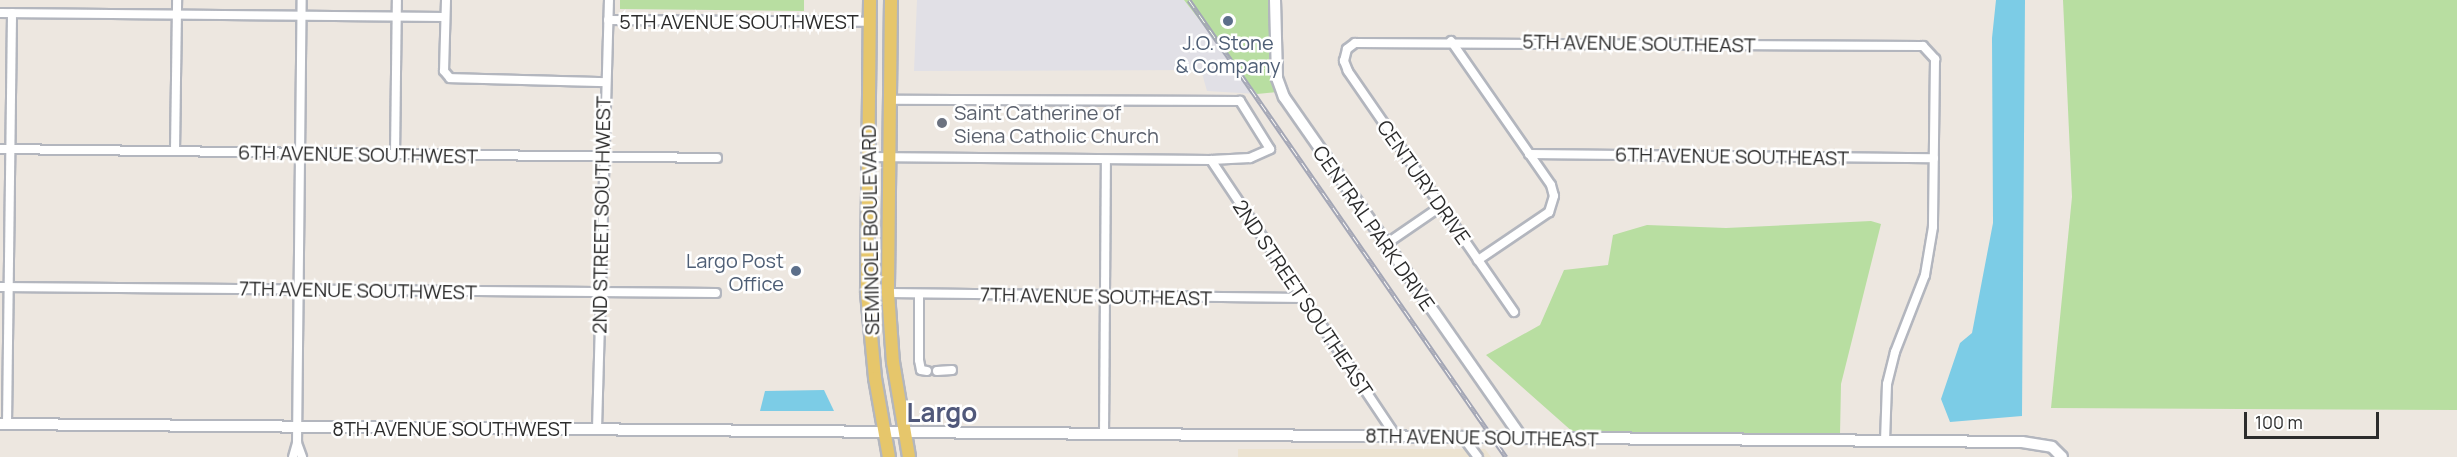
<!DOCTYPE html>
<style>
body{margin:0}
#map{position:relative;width:2457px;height:457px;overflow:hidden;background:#ede7e0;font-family:Manrope,sans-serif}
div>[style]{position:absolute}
.industrial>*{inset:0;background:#e1e0e6}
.education>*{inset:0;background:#ece3d1}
.green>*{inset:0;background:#b8dea1}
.water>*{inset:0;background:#7ccce6}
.roads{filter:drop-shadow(2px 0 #b3b6be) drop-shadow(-2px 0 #b3b6be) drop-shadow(0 2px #b3b6be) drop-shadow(0 -2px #b3b6be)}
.street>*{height:8px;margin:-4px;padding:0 4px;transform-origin:4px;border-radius:4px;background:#fff}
.secondary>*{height:10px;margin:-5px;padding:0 5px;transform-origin:5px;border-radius:5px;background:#fff}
.primary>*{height:12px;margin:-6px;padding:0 6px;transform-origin:6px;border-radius:6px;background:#e6c66b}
.rail>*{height:5px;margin-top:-2.5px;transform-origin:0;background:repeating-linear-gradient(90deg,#fff 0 9px,#a3a6b5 0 18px);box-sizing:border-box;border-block:2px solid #a3a6b5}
.dots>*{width:16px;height:16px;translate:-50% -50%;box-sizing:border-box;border:3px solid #fff;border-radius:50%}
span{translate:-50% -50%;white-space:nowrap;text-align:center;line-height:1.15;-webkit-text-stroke:5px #fff;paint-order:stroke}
.street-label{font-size:20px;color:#2c2c2c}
.service-label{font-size:20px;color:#4e5e75}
.right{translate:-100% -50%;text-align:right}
.worship-label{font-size:20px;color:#5b616d}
.left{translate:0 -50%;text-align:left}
.district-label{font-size:26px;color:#50587a;font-weight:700}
.scale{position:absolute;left:2244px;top:412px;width:135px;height:27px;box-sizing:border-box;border:3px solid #2c2c2c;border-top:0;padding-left:8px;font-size:18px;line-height:21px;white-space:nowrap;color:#2c2c2c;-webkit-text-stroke:4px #fff;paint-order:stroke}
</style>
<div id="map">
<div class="industrial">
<i style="clip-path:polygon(917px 0,1184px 0,1257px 94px,1207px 91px,1201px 70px,914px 71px)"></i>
</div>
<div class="education">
<i style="clip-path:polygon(1238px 449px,1485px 449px,1491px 457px,1238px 457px)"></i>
</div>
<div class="green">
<i style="clip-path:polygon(620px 0,804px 0,804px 11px,620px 9px)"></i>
<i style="clip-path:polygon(1184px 0,1270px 0,1270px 49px,1277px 92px,1257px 94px)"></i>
<i style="clip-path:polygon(2063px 0,2457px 0,2457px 410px,2051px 408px,2072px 197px)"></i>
<i style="clip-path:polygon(1871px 221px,1881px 224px,1841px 384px,1840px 435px,1574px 433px,1486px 355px,1540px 325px,1564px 270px,1608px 265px,1613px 235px,1647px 225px,1726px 228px)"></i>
</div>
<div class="water">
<i style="clip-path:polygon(1996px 0,2025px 0,2022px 416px,1950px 422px,1941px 399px,1960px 343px,1972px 333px,1993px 223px,1992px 38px)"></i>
<i style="clip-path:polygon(824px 390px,834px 411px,760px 411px,765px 391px)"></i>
</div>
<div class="roads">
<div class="street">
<i style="left:446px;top:0;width:71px;rotate:91.6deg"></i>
<i style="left:444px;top:71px;width:9px;rotate:49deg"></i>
<i style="left:450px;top:78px;width:154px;rotate:1.5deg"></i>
<i style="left:0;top:13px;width:445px;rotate:0.5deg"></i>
<i style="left:608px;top:20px;width:261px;rotate:0.4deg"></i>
<i style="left:1451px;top:41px;width:175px;rotate:55.2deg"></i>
<i style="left:1551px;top:185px;width:11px;rotate:75deg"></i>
<i style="left:1554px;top:196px;width:17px;rotate:107deg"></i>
<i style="left:1549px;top:212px;width:86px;rotate:145.9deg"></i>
<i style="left:0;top:149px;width:717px;rotate:0.72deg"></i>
<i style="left:175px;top:151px;width:151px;rotate:-89.2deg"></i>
<i style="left:1529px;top:154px;width:405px;rotate:0.6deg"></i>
<i style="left:395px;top:155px;width:155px;rotate:-89.3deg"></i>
<i style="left:866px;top:157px;width:345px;rotate:0.5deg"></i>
<i style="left:1211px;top:160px;width:39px;rotate:-3deg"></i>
<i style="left:1250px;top:158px;width:22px;rotate:-24deg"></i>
<i style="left:1270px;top:149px;width:57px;rotate:-122deg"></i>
<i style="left:1240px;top:101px;width:351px;rotate:-179.8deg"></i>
<i style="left:1211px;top:160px;width:331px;rotate:56.2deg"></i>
<i style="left:1386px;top:244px;width:65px;rotate:-34.4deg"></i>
<i style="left:0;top:287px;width:716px;rotate:0.48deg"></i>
<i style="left:888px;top:293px;width:416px;rotate:0.7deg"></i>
<i style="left:919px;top:294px;width:66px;rotate:90deg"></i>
<i style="left:919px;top:360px;width:10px;rotate:79deg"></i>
<i style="left:921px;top:370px;width:6px;rotate:9deg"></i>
<i style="left:1514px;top:312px;width:293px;rotate:-124.6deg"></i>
<i style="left:1348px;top:71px;width:11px;rotate:-112deg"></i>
<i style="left:1344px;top:61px;width:12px;rotate:-76deg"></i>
<i style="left:1347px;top:49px;width:10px;rotate:-37deg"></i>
<i style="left:1355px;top:43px;width:568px;rotate:0.3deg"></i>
<i style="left:1923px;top:46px;width:18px;rotate:47deg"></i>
<i style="left:1935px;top:59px;width:168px;rotate:90.7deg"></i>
<i style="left:1933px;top:227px;width:49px;rotate:99.5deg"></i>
<i style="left:1925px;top:275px;width:83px;rotate:111.3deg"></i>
<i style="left:1895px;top:352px;width:33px;rotate:104deg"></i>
<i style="left:1887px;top:384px;width:57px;rotate:92deg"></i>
<i style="left:937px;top:371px;width:15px;rotate:-4deg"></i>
<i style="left:7px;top:424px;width:411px;rotate:-89.3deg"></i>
<i style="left:597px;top:429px;width:429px;rotate:-88.4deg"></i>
<i style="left:1104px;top:435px;width:274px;rotate:-89.6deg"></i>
<i style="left:1462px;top:436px;width:26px;rotate:53deg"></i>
<i style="left:297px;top:443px;width:15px;rotate:70deg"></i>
<i style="left:293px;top:457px;width:15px;rotate:-74deg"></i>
<i style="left:297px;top:443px;width:443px;rotate:-89.4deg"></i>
</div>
<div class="secondary">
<i style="left:1275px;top:0;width:78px;rotate:88.5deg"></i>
<i style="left:1277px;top:78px;width:20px;rotate:70deg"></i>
<i style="left:1284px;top:97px;width:416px;rotate:55.1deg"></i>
<i style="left:0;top:424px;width:2022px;rotate:0.51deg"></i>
<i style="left:2022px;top:442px;width:30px;rotate:9deg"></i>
<i style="left:2052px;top:447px;width:14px;rotate:45deg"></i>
</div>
<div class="primary">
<i style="left:870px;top:0;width:293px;rotate:90.6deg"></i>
<i style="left:867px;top:293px;width:85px;rotate:84.6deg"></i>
<i style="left:875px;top:378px;width:80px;rotate:80deg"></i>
<i style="left:891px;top:0;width:293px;rotate:90.6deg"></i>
<i style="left:888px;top:293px;width:69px;rotate:85.9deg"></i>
<i style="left:893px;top:362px;width:96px;rotate:80.4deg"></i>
</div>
</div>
<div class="rail">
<i style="left:1189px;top:0;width:556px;rotate:55.25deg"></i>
</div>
<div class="dots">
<i style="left:1228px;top:21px;background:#5c6f8a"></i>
<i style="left:942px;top:123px;background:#6b7280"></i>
<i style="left:796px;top:271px;background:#5c6f8a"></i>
</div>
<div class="street-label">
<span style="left:739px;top:21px">5TH AVENUE SOUTHWEST</span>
<span style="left:1639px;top:43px;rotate:1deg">5TH AVENUE SOUTHEAST</span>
<span style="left:358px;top:154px;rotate:1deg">6TH AVENUE SOUTHWEST</span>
<span style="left:1732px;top:156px;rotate:1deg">6TH AVENUE SOUTHEAST</span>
<span style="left:1424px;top:182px;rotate:55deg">CENTURY DRIVE</span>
<span style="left:601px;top:215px;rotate:-89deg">2ND STREET SOUTHWEST</span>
<span style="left:1374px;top:228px;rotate:55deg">CENTRAL PARK DRIVE</span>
<span style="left:870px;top:230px;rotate:-91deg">SEMINOLE BOULEVARD</span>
<span style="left:358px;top:290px;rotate:1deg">7TH AVENUE SOUTHWEST</span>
<span style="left:1096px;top:296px;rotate:1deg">7TH AVENUE SOUTHEAST</span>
<span style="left:1303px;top:298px;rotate:56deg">2ND STREET SOUTHEAST</span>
<span style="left:452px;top:428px">8TH AVENUE SOUTHWEST</span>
<span style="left:1482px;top:437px;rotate:1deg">8TH AVENUE SOUTHEAST</span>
</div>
<div class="service-label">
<span style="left:1228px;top:54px">J.O. Stone<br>&amp; Company</span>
<span class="right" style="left:784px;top:272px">Largo Post<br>Office</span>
</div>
<div class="worship-label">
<span class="left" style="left:954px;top:124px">Saint Catherine of<br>Siena Catholic Church</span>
</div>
<div class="district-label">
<span style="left:942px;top:413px">Largo</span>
</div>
<div class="scale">100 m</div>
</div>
